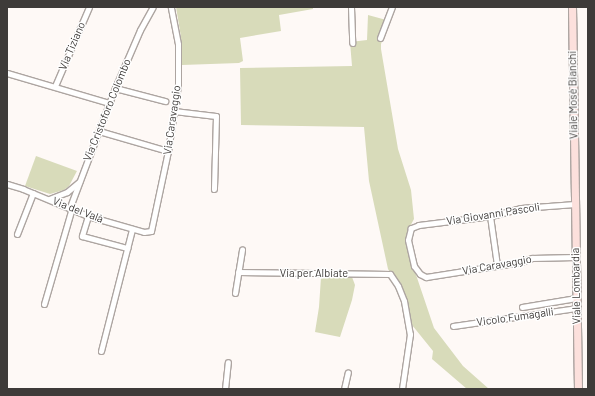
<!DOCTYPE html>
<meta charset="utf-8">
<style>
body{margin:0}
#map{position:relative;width:595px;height:396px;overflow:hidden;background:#fef9f6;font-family:Barlow,sans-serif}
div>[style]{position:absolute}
.green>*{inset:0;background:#d8dbba}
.roads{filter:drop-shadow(1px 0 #ada5a1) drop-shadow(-1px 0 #ada5a1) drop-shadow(0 1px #ada5a1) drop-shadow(0 -1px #ada5a1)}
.street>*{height:5px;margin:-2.5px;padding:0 2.5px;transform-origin:2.5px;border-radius:2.5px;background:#fff}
.secondary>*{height:7px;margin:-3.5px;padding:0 3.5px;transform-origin:3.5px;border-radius:3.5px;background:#fce0dc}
span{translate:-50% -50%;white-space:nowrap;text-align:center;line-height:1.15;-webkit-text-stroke:3px #fff;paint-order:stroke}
.street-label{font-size:11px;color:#3e3b39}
.frame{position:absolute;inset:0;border:8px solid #3e3b39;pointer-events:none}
</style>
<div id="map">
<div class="green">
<i style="clip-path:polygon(176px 7px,313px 7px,313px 9px,279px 15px,281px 31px,240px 38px,243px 61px,239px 63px,182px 65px,181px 37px)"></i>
<i style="clip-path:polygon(368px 15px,390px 21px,381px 44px,381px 49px,398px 149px,411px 190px,414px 219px,408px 230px,406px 238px,410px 257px,434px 328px,463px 366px,489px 389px,467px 389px,432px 359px,433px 351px,412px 325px,406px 301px,388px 269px,369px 181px,364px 127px,241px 125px,240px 68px,352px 66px,350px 42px,367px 40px)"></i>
<i style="clip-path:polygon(36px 156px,77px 171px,69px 186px,64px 190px,50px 194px,25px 186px)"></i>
<i style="clip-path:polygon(321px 277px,352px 277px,355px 285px,352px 300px,340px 337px,315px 332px,319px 307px)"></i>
</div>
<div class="roads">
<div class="street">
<i style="left:351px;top:7px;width:36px;rotate:88deg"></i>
<i style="left:380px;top:38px;width:33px;rotate:-69deg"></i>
<i style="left:7px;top:73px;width:106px;rotate:16.4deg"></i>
<i style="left:55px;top:86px;width:86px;rotate:-66.7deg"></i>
<i style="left:115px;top:88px;width:52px;rotate:14.6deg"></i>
<i style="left:174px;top:111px;width:42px;rotate:6.8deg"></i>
<i style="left:216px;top:116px;width:73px;rotate:91.6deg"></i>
<i style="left:99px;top:131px;width:72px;rotate:16.2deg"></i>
<i style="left:7px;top:184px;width:17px;rotate:17deg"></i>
<i style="left:23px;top:189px;width:70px;rotate:22.6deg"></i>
<i style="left:88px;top:216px;width:58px;rotate:15.9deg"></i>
<i style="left:144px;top:232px;width:7px;rotate:-8deg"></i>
<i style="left:151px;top:231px;width:82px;rotate:-78deg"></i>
<i style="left:168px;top:151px;width:67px;rotate:-81.4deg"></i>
<i style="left:178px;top:85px;width:41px;rotate:-90deg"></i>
<i style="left:178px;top:44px;width:38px;rotate:-101deg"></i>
<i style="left:49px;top:199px;width:19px;rotate:-21deg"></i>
<i style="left:67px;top:192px;width:16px;rotate:-40deg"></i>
<i style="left:575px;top:204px;width:54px;rotate:175.8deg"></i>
<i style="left:521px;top:208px;width:31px;rotate:165deg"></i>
<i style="left:491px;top:216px;width:73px;rotate:172.9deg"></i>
<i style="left:419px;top:225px;width:9px;rotate:159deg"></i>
<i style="left:411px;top:228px;width:12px;rotate:104deg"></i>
<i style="left:408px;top:240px;width:27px;rotate:77deg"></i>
<i style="left:414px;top:266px;width:10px;rotate:53deg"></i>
<i style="left:420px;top:274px;width:7px;rotate:27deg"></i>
<i style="left:426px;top:277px;width:96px;rotate:-9deg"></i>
<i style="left:521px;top:262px;width:12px;rotate:-20deg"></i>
<i style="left:532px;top:258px;width:43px;rotate:-1.3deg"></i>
<i style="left:70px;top:207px;width:127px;rotate:-69.3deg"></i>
<i style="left:115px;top:88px;width:63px;rotate:-66.7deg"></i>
<i style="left:140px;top:30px;width:26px;rotate:-61deg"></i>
<i style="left:88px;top:216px;width:21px;rotate:107deg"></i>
<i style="left:82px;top:236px;width:47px;rotate:14.9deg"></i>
<i style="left:490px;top:216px;width:49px;rotate:81.9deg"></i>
<i style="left:17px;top:234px;width:44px;rotate:-68.7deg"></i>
<i style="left:238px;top:272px;width:152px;rotate:0.8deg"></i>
<i style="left:390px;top:274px;width:14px;rotate:56deg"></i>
<i style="left:398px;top:286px;width:16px;rotate:68deg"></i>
<i style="left:404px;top:301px;width:34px;rotate:80deg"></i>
<i style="left:410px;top:334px;width:56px;rotate:98.3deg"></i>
<i style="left:235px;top:293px;width:44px;rotate:-80.8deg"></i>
<i style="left:44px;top:304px;width:97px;rotate:-73.8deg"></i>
<i style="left:71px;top:211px;width:4px;rotate:-104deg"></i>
<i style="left:522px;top:307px;width:55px;rotate:-9.5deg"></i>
<i style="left:453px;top:326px;width:124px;rotate:-8.3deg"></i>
<i style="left:101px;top:351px;width:126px;rotate:-75.7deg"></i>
<i style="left:225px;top:389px;width:27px;rotate:-84deg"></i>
<i style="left:344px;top:389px;width:17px;rotate:-77deg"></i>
</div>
<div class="secondary">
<i style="left:572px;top:7px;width:382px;rotate:89.1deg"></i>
</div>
</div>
<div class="street-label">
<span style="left:72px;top:46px;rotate:-67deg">Via Tiziano</span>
<span style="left:573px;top:95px;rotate:-91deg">Viale Mosè Bianchi</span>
<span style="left:107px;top:110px;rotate:-68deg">Via Cristoforo Colombo</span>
<span style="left:172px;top:120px;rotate:-82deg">Via Caravaggio</span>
<span style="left:78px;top:210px;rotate:21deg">Via del Valà</span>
<span style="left:493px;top:214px;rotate:-9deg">Via Giovanni Pascoli</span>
<span style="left:497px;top:265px;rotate:-10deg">Via Caravaggio</span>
<span style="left:314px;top:273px">Via per Albiate</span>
<span style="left:576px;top:286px;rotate:-91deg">Viale Lombardia</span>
<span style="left:515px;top:317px;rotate:-8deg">Vicolo Fumagalli</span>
</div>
<div class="frame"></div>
</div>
